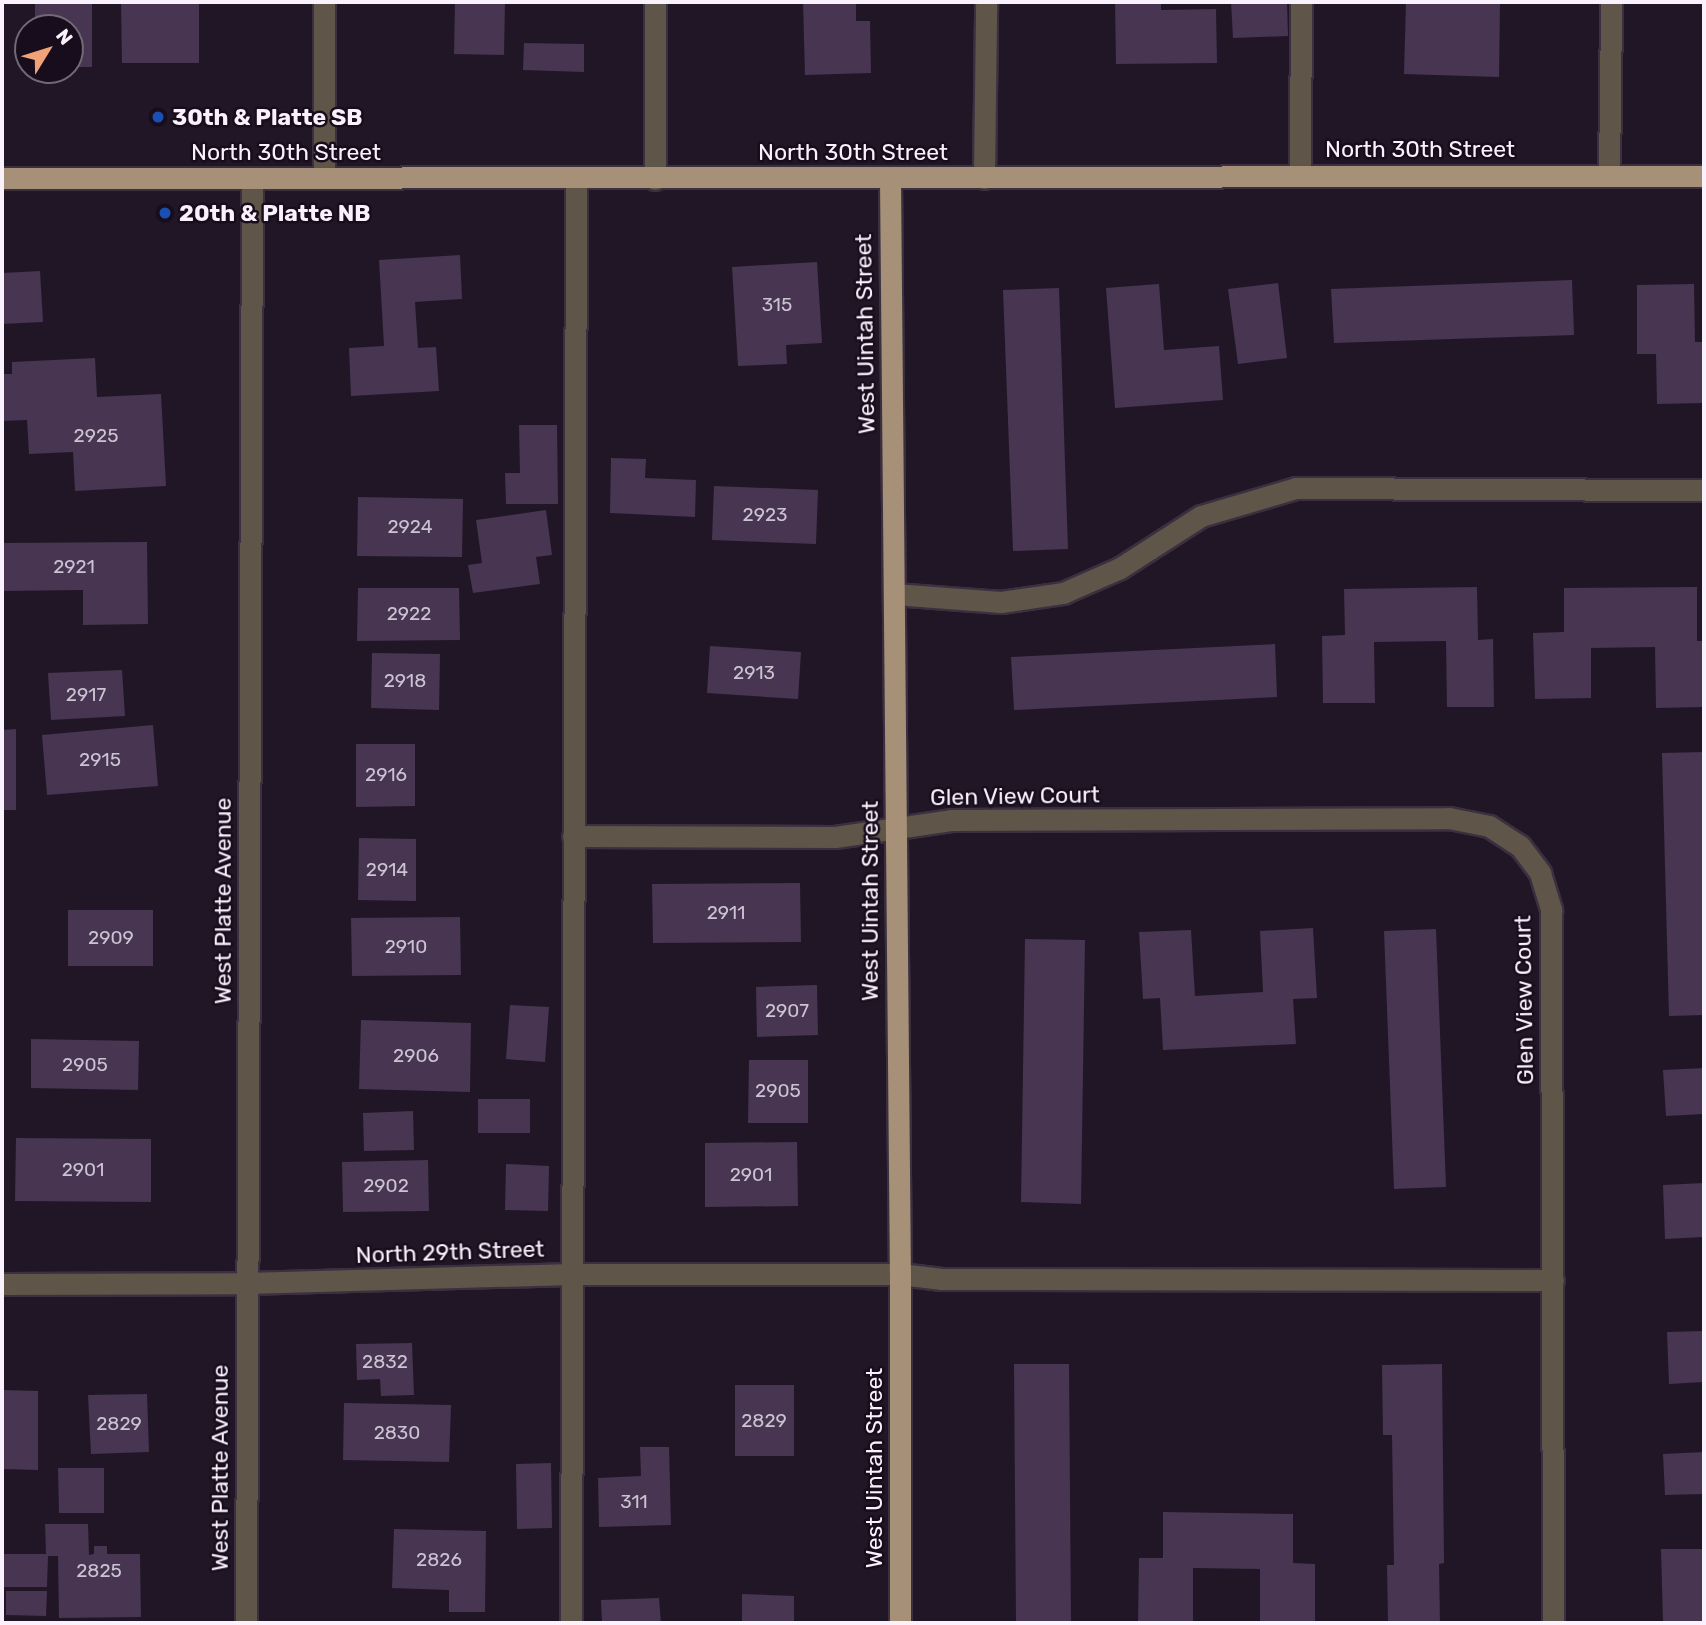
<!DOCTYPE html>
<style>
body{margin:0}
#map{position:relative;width:1706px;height:1625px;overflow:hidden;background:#211626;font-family:Rubik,sans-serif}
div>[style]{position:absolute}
.building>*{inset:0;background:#473551}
.roads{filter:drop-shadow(2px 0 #3b3040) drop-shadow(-2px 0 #3b3040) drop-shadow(0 2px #3b3040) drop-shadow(0 -2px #3b3040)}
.minor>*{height:21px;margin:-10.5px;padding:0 10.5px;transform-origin:10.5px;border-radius:10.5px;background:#605549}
.major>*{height:21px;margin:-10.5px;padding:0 10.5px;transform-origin:10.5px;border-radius:10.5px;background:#a69077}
.dots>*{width:19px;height:19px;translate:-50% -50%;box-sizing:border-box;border:4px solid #170d1c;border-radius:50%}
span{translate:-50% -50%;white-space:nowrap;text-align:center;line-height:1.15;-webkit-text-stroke:5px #170d1c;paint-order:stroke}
.number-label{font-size:19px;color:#ccc3d2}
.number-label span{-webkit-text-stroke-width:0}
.poi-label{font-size:23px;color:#f9f2fd;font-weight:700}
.left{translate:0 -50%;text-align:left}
.street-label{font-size:23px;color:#f9f2fd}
.frame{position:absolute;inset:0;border:4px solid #f9f2fd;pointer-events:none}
.north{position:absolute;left:14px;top:14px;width:70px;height:70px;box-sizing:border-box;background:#170d1c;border:2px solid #716976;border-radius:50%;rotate:52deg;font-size:19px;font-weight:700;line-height:28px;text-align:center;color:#f9f2fd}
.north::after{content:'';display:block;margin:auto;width:24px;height:32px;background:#f0a279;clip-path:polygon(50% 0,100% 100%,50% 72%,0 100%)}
</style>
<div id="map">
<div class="building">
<i style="clip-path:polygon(35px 2px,92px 2px,92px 67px,70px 67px,70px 28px,35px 28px)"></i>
<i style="clip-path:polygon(121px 2px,199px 2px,199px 63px,122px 63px)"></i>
<i style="clip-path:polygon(455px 2px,505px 2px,504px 55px,454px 54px)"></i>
<i style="clip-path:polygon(803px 2px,856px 2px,856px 21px,870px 21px,871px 73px,805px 75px)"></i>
<i style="clip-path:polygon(1115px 2px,1161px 2px,1161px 10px,1216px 9px,1217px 63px,1116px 64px)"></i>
<i style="clip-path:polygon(1231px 2px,1287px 2px,1288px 36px,1233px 38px)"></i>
<i style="clip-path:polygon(1406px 2px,1500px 2px,1499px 77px,1404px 74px)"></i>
<i style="clip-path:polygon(524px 43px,584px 44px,584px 72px,523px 70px)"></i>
<i style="clip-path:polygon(460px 255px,462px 299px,415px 302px,418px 348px,436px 347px,439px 391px,351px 396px,349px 348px,384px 346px,379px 260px)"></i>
<i style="clip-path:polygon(817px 262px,822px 343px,786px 345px,787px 364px,738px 366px,732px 267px)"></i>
<i style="clip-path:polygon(40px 271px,43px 322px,2px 324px,2px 273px)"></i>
<i style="clip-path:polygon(1572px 280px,1574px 335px,1334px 343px,1331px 289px)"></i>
<i style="clip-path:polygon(1278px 283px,1287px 358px,1238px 364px,1228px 289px)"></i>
<i style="clip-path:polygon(1159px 284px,1164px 350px,1219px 346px,1223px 400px,1115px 408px,1106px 288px)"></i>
<i style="clip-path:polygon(1694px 284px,1695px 342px,1704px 342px,1704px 403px,1657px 404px,1656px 354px,1637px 354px,1637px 285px)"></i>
<i style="clip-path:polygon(1059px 288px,1068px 549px,1013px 551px,1003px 290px)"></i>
<i style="clip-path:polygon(95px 358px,97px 397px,161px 394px,166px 486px,75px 491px,73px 452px,29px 454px,27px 420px,2px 421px,2px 374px,12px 374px,12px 362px)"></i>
<i style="clip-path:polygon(519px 425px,557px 425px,558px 504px,506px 504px,505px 473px,520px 473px)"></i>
<i style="clip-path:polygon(611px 458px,646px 459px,645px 478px,696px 480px,695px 517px,610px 513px)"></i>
<i style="clip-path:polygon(714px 486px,818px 490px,816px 544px,712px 540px)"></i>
<i style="clip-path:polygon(358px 497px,463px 499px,462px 557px,357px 556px)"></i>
<i style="clip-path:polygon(546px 510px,552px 555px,536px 557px,540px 584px,473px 593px,468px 565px,482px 563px,476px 520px)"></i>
<i style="clip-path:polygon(147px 542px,148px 624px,83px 625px,83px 590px,2px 591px,2px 543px)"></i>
<i style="clip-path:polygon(1477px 587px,1478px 640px,1493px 639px,1494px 707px,1447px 707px,1446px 641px,1374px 642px,1375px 703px,1323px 703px,1322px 636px,1345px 635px,1344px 589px)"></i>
<i style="clip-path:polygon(1697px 587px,1697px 641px,1704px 641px,1704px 707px,1656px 708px,1655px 647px,1591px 648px,1591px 698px,1535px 699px,1533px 633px,1564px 632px,1564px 588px)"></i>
<i style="clip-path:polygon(358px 588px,459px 588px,460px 640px,357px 641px)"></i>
<i style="clip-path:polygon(1275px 644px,1277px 697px,1014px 710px,1011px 657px)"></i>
<i style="clip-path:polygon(710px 646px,801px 652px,798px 699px,707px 693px)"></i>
<i style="clip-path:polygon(372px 653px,440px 654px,439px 710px,371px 708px)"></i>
<i style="clip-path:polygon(122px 670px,125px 716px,51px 720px,48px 673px)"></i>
<i style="clip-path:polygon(153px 725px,158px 786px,47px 795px,42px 735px)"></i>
<i style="clip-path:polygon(16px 729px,16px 810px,2px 810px,2px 730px)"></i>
<i style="clip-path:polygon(356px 744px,415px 744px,415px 806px,356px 807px)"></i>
<i style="clip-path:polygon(1704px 752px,1704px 1015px,1669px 1016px,1662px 753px)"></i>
<i style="clip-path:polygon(359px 838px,416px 839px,416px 901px,358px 900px)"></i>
<i style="clip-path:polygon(800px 883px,801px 942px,653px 943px,652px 884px)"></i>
<i style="clip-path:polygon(68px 910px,153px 910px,153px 966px,68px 966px)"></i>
<i style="clip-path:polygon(460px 917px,461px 975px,352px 976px,351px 918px)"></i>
<i style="clip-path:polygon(1313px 928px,1317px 998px,1293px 999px,1296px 1044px,1163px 1050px,1160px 998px,1143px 999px,1139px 932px,1191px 930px,1195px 996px,1263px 992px,1260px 931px)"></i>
<i style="clip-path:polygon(1436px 929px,1446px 1187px,1394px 1189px,1384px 931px)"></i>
<i style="clip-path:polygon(1025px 939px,1085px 940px,1081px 1204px,1021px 1202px)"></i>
<i style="clip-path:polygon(817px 985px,818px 1035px,757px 1037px,756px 987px)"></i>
<i style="clip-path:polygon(510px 1005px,549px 1007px,545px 1062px,506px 1059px)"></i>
<i style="clip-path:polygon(361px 1020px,471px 1023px,470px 1092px,359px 1089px)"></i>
<i style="clip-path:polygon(31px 1039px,139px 1041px,138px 1090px,31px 1088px)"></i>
<i style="clip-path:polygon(749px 1060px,808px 1060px,808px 1123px,748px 1123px)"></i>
<i style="clip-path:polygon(1704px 1068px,1704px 1114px,1666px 1116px,1663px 1070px)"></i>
<i style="clip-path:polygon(478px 1099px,530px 1099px,530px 1133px,478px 1133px)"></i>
<i style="clip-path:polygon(413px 1111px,414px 1150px,364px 1151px,363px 1113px)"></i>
<i style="clip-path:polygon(16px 1138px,151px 1139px,151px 1202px,15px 1201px)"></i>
<i style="clip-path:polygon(797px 1142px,798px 1206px,705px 1207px,705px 1143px)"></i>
<i style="clip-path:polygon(428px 1160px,429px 1211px,343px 1212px,342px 1162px)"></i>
<i style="clip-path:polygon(506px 1164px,549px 1166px,548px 1211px,505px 1210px)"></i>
<i style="clip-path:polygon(1704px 1183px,1704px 1237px,1665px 1239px,1663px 1185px)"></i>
<i style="clip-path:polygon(1704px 1331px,1704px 1382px,1669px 1384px,1667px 1332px)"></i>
<i style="clip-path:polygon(412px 1343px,414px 1395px,381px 1396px,380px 1379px,357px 1380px,356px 1344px)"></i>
<i style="clip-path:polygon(1014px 1364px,1069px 1364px,1071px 1623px,1016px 1623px)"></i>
<i style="clip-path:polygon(1442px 1364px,1444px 1563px,1439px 1564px,1440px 1623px,1388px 1623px,1387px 1565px,1394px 1565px,1392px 1435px,1383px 1435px,1382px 1365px)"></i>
<i style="clip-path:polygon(735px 1385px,794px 1385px,794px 1456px,735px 1456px)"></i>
<i style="clip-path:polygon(2px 1390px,38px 1391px,38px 1470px,2px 1469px)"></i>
<i style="clip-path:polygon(147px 1394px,149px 1452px,91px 1454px,88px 1395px)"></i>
<i style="clip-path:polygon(344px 1403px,451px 1405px,449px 1462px,343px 1460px)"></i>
<i style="clip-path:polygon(640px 1447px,669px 1447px,671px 1525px,599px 1527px,598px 1478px,641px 1476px)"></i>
<i style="clip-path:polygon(1704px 1452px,1704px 1494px,1665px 1495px,1663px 1454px)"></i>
<i style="clip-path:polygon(551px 1463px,552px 1528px,517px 1529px,516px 1464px)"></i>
<i style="clip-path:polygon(58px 1468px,104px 1468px,104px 1513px,59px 1513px)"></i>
<i style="clip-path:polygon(1163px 1512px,1293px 1514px,1293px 1563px,1315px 1564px,1315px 1623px,1260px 1623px,1260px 1569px,1193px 1568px,1193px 1623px,1138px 1623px,1139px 1558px,1163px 1558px)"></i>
<i style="clip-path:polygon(45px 1524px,88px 1524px,89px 1555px,94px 1554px,94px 1546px,107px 1546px,107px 1554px,140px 1554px,141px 1617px,59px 1618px,58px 1556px,48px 1556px,47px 1587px,2px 1587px,2px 1554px,46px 1554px)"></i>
<i style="clip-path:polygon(394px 1529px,486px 1531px,485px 1612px,449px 1612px,449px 1590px,392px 1588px)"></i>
<i style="clip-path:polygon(1661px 1549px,1704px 1549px,1704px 1623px,1663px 1623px)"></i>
<i style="clip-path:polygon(6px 1591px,47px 1591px,46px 1616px,6px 1615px)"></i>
<i style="clip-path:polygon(742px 1594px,794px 1596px,794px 1623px,742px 1623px)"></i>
<i style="clip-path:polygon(659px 1598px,661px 1623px,602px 1623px,601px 1600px)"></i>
</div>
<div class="roads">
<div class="minor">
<i style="left:655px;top:2px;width:177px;rotate:90deg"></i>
<i style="left:1609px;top:175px;width:173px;rotate:-89.3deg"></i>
<i style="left:1300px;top:176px;width:174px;rotate:-89.7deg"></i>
<i style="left:324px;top:178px;width:176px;rotate:-90deg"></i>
<i style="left:984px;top:178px;width:176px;rotate:-89.3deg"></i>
<i style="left:894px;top:594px;width:107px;rotate:4.3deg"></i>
<i style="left:1001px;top:602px;width:63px;rotate:-8.3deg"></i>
<i style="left:1063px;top:593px;width:62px;rotate:-23.7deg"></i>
<i style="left:1120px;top:568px;width:96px;rotate:-32.7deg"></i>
<i style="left:1201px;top:516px;width:99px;rotate:-16.4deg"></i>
<i style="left:1296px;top:488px;width:408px;rotate:0.3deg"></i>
<i style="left:573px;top:836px;width:262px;rotate:0.2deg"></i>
<i style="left:835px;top:837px;width:117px;rotate:-8.3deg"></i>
<i style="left:951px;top:820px;width:498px;rotate:-0.2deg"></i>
<i style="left:1449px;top:818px;width:41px;rotate:11.3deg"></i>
<i style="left:1489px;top:826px;width:37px;rotate:33deg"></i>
<i style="left:1520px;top:846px;width:34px;rotate:53deg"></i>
<i style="left:1540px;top:873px;width:39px;rotate:73deg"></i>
<i style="left:1551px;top:910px;width:713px;rotate:89.84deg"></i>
<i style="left:2px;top:1284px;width:245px;rotate:-0.2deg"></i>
<i style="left:247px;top:1283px;width:326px;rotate:-1.6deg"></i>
<i style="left:573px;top:1274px;width:327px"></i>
<i style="left:900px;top:1274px;width:42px;rotate:6.8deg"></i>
<i style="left:942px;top:1279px;width:611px;rotate:0.09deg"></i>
<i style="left:246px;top:1623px;width:1445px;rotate:-89.76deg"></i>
<i style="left:571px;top:1623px;width:1445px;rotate:-89.8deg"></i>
</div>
<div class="major">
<i style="left:2px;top:178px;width:1702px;rotate:-0.07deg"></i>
<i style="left:890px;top:179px;width:1095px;rotate:89.48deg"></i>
<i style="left:900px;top:1274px;width:349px;rotate:90deg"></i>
</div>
</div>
<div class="dots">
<i style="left:158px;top:117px;background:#1a4fb4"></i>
<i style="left:165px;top:213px;background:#1a4fb4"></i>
</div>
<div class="number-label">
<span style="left:777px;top:305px">315</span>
<span style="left:96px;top:436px">2925</span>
<span style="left:765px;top:515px">2923</span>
<span style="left:410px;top:527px">2924</span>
<span style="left:74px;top:567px">2921</span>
<span style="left:409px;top:614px">2922</span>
<span style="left:754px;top:673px">2913</span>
<span style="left:405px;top:681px">2918</span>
<span style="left:86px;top:695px">2917</span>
<span style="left:100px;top:760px">2915</span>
<span style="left:386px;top:775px">2916</span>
<span style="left:387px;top:870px">2914</span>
<span style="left:726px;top:913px">2911</span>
<span style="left:111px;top:938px">2909</span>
<span style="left:406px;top:947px">2910</span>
<span style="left:787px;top:1011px">2907</span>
<span style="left:416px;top:1056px">2906</span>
<span style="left:85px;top:1065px">2905</span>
<span style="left:778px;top:1091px">2905</span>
<span style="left:83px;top:1170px">2901</span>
<span style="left:751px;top:1175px">2901</span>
<span style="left:386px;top:1186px">2902</span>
<span style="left:385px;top:1362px">2832</span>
<span style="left:764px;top:1421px">2829</span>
<span style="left:119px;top:1424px">2829</span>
<span style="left:397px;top:1433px">2830</span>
<span style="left:634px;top:1502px">311</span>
<span style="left:439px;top:1560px">2826</span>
<span style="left:99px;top:1571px">2825</span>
</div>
<div class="poi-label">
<span class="left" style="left:172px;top:117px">30th &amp; Platte SB</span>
<span class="left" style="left:179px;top:213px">20th &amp; Platte NB</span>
</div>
<div class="street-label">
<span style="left:1420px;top:149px">North 30th Street</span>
<span style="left:286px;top:152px">North 30th Street</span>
<span style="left:853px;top:152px">North 30th Street</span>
<span style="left:865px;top:334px;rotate:-91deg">West Uintah Street</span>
<span style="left:1015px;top:796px;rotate:-1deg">Glen View Court</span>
<span style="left:223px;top:901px;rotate:-90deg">West Platte Avenue</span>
<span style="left:870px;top:901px;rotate:-90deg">West Uintah Street</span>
<span style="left:1524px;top:1000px;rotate:-91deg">Glen View Court</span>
<span style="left:450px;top:1252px;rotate:-2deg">North 29th Street</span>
<span style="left:220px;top:1468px;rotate:-90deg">West Platte Avenue</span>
<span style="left:874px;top:1468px;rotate:-90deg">West Uintah Street</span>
</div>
<div class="frame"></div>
<div class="north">N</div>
</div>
